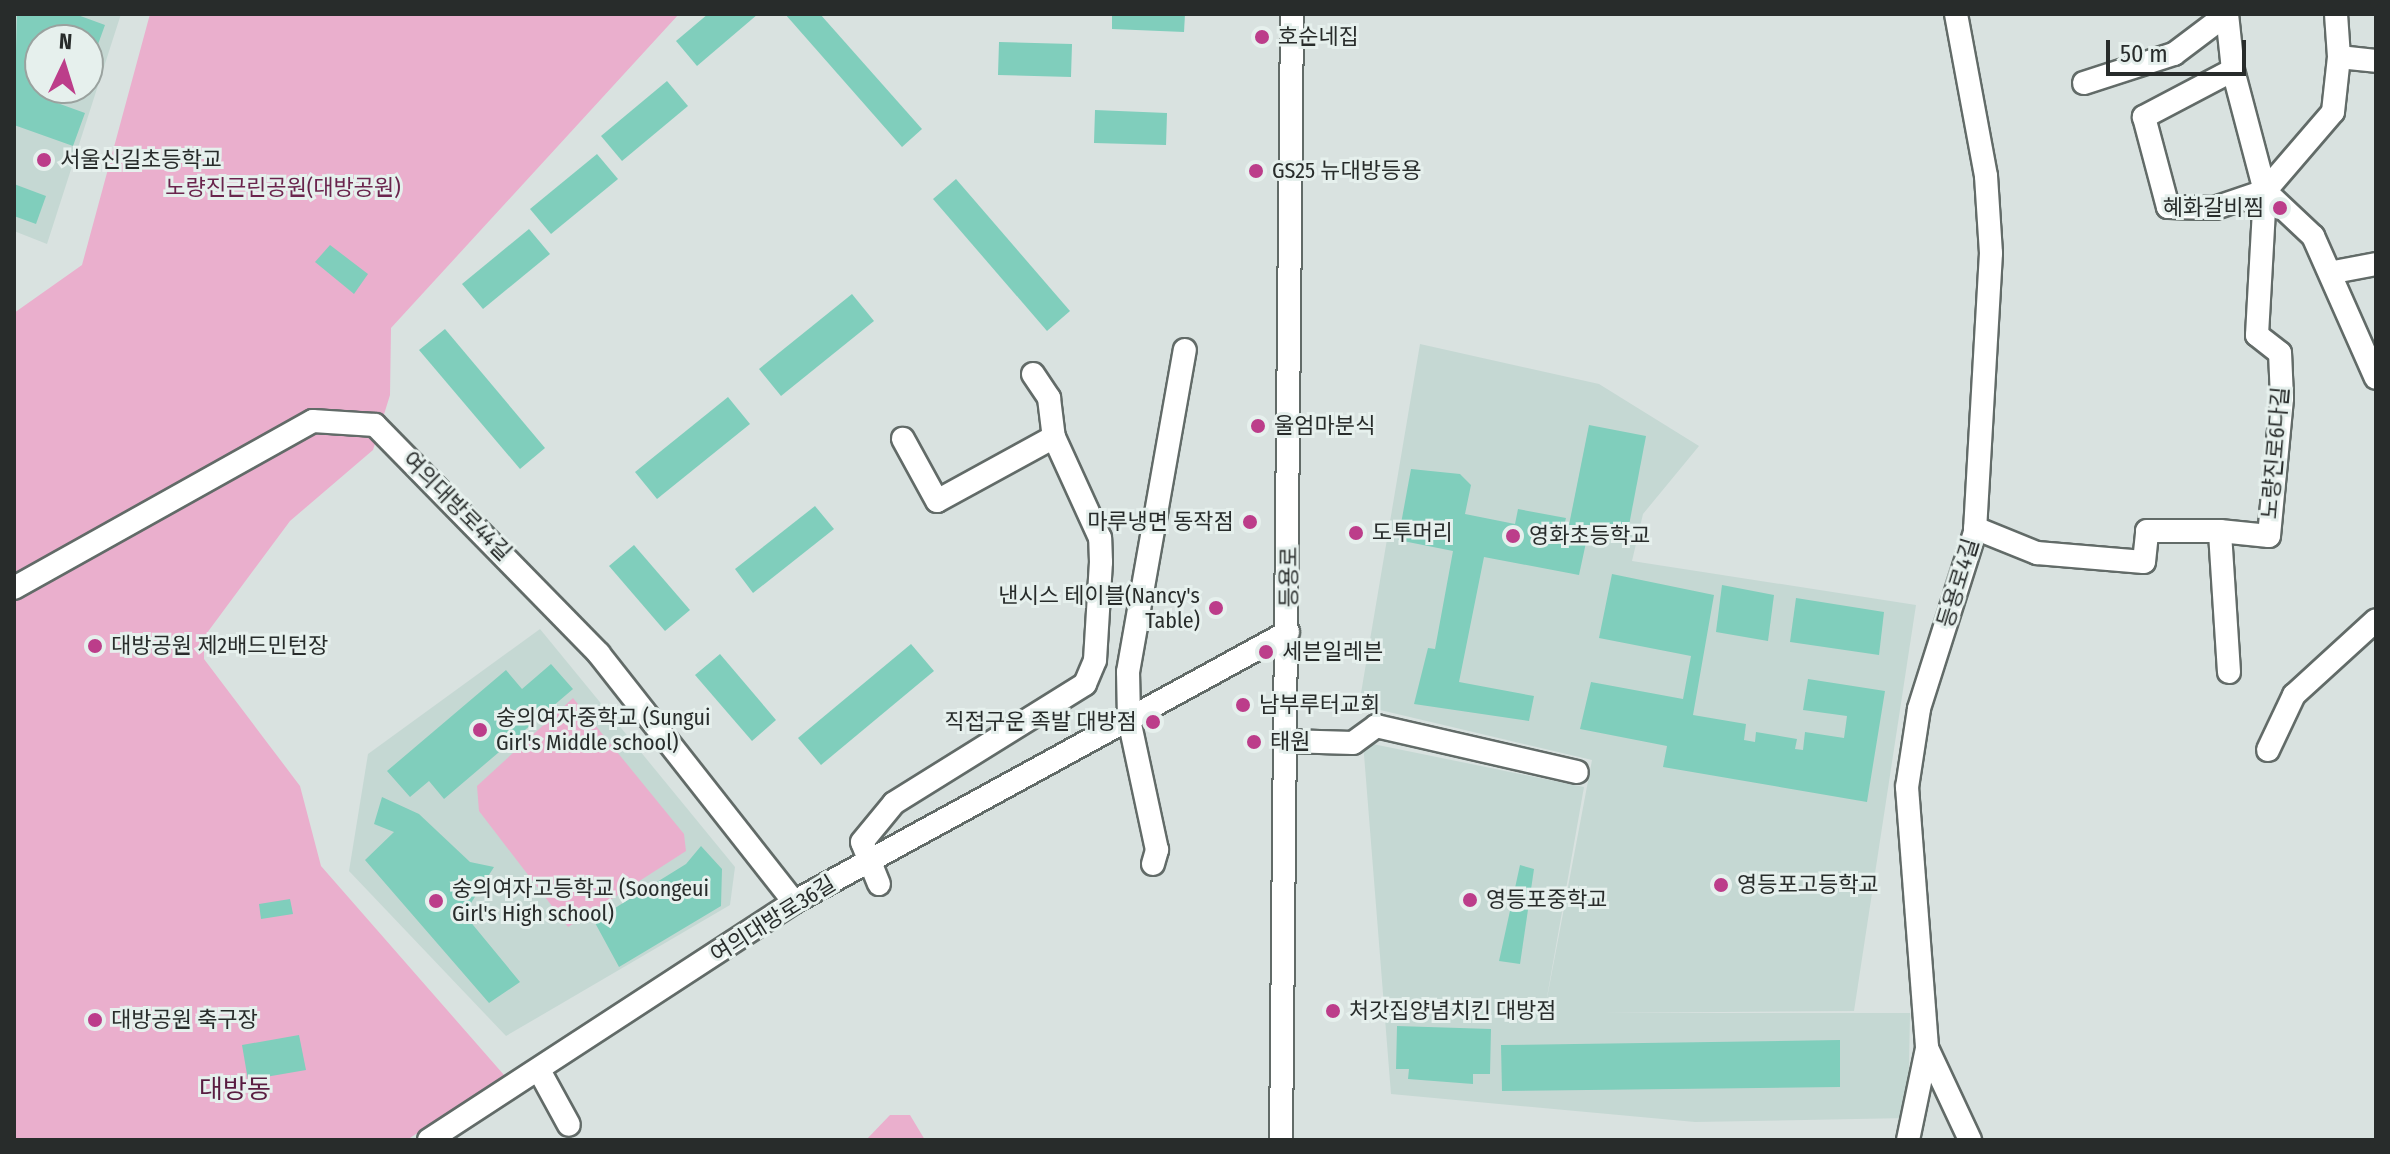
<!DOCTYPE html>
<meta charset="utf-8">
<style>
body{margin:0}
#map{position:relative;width:2390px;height:1154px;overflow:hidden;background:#d9e2e0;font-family:"Fira Sans Condensed","Noto Sans KR",sans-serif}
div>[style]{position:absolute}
.built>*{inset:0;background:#c5d8d3}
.green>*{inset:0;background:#eaafcd}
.building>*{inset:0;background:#80cebc}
.roads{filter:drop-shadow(2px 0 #626b68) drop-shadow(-2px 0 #626b68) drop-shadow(0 2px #626b68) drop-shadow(0 -2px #626b68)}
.minor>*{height:22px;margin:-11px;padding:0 11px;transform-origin:11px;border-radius:11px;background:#fff}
.dots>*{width:22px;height:22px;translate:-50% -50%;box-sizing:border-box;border:4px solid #e6f0ed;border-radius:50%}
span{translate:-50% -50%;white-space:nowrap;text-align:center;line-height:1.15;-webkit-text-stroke:6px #e6f0ed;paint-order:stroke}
.poi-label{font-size:22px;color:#282c2b}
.left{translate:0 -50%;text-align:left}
.right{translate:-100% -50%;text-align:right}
.park-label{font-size:22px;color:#6a244d}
.street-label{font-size:22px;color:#282c2b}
.quarter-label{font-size:26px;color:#591c41}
.frame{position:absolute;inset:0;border:16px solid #282c2b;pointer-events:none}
.north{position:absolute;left:24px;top:24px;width:80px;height:80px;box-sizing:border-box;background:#e6f0ed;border:2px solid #9aa29f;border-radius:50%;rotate:4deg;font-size:22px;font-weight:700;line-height:32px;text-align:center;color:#282c2b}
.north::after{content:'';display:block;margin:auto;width:28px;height:36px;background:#bc3d8a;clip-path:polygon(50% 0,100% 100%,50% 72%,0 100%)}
.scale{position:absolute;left:2106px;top:40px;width:140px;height:36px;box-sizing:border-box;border:4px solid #282c2b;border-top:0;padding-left:10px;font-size:24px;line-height:28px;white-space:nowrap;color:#282c2b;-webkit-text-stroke:6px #e6f0ed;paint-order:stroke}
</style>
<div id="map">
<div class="built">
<i style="clip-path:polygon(evenodd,14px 14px,121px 14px,47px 244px,14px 231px,14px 14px,40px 40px,88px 40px,88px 88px,40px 88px,40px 40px)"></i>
<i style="clip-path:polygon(1420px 344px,1599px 384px,1699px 446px,1643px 514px,1632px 561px,1916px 605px,1854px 1011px,1602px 1013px,1910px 1013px,1908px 1118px,1695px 1122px,1391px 1094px,1363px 742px,1584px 787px,1544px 1014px,1592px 760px,1359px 705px)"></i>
<i style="clip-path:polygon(540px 629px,735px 867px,730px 905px,506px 1036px,349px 871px,368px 754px)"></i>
</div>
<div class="green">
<i style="clip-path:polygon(150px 14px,679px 14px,391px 328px,390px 395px,373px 450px,290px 521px,204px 637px,204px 659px,300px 786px,321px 866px,504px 1075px,407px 1140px,14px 1140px,14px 313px,82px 265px)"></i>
<i style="clip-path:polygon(573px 698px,684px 834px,686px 851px,568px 927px,479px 811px,477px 786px)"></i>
<i style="clip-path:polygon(890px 1115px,910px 1115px,925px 1140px,866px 1140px)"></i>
</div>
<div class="building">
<i style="clip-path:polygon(17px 14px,75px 14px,105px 25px,92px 61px,88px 40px,40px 40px,32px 83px,53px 91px,49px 100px,85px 113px,73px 146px,14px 125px)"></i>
<i style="clip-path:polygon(708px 14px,758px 14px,697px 66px,676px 41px)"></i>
<i style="clip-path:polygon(785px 14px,820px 14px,922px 129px,902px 147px)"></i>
<i style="clip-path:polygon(1112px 14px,1185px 14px,1184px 32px,1112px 29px)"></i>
<i style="clip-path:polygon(999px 42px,1072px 44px,1071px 77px,998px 75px)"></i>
<i style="clip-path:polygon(667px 81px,688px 106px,622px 161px,601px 136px)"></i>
<i style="clip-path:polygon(1095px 110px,1167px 113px,1166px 145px,1094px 143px)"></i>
<i style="clip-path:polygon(597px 154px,618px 179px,551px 234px,530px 209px)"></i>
<i style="clip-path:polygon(956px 179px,1070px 311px,1047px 331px,933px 199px)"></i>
<i style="clip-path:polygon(14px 184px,46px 196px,36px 224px,14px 216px)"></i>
<i style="clip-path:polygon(529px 229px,550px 254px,483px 309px,462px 284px)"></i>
<i style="clip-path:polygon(330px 245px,368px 274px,354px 294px,315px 262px)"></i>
<i style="clip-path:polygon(852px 294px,874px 321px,781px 396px,759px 369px)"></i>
<i style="clip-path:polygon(445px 329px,545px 448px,520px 469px,419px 350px)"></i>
<i style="clip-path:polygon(728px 397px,750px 424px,657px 499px,635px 472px)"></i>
<i style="clip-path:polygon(1589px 425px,1646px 436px,1626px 541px,1568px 530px)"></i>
<i style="clip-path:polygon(1411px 469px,1460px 474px,1471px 485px,1465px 514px,1515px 524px,1518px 509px,1566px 518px,1562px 534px,1587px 538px,1579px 575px,1484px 557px,1459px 682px,1534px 696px,1529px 721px,1414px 704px,1428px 648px,1435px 649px,1453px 551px,1398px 540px)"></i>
<i style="clip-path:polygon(815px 506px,834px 529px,753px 593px,735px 569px)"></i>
<i style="clip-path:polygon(634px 545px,690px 610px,665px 631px,609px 566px)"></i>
<i style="clip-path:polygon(1612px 574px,1714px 595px,1693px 715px,1746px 724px,1744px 740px,1755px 742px,1756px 732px,1797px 739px,1795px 749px,1803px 750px,1805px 732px,1844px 738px,1847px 716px,1803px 710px,1808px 679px,1885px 691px,1867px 802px,1663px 767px,1667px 746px,1580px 729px,1591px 682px,1683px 699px,1691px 656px,1599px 638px)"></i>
<i style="clip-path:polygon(1722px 585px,1774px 595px,1768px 641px,1716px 632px)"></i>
<i style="clip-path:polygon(1796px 598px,1884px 612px,1879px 655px,1790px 642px)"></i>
<i style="clip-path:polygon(911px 644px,934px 671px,821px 765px,798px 738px)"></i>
<i style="clip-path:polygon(720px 654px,776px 720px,752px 741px,695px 675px)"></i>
<i style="clip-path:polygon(551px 664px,573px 689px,444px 799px,429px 781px,410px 797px,387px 771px,506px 670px,522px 689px)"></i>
<i style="clip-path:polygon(382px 797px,419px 814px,470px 862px,494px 867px,464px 914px,520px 982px,489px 1003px,365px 860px,394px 832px,374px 824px)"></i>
<i style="clip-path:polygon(701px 846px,722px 869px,721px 906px,619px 967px,594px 921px,686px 864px)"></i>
<i style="clip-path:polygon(1520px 865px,1534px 869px,1520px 964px,1499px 961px)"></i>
<i style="clip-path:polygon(290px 899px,293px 914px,261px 919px,259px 904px)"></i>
<i style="clip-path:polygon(1397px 1026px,1491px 1029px,1490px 1074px,1473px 1074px,1473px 1084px,1408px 1079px,1409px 1069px,1396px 1069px)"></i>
<i style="clip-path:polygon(299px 1035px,306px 1070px,248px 1080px,242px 1045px)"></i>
<i style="clip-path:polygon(1840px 1040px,1840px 1087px,1502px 1091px,1501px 1045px)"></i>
</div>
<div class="roads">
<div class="minor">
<i style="left:1956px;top:14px;width:165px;rotate:79.5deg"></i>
<i style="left:1986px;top:176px;width:77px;rotate:86.3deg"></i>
<i style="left:1991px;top:253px;width:279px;rotate:93.3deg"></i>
<i style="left:1975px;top:532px;width:186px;rotate:107.6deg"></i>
<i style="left:1919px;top:709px;width:79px;rotate:98.7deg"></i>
<i style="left:1907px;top:787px;width:262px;rotate:85.6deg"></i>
<i style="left:1927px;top:1048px;width:102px;rotate:64.9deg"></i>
<i style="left:2227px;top:14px;width:56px;rotate:83.9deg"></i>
<i style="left:2233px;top:70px;width:125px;rotate:75.2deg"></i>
<i style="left:2265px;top:191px;width:66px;rotate:43.2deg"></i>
<i style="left:2313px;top:236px;width:155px;rotate:66.1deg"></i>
<i style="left:2336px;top:14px;width:43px;rotate:86deg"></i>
<i style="left:2339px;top:57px;width:37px;rotate:6deg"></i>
<i style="left:2233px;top:70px;width:101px;rotate:152.2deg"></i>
<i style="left:2144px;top:117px;width:93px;rotate:75.1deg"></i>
<i style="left:2168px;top:207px;width:47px;rotate:1.2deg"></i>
<i style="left:2215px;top:208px;width:53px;rotate:-18.8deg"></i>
<i style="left:2265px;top:191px;width:104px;rotate:-49.3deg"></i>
<i style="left:2333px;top:112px;width:55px;rotate:-83.8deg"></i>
<i style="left:2084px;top:83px;width:95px;rotate:-17.9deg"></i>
<i style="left:2174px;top:54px;width:66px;rotate:-37deg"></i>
<i style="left:2334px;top:272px;width:43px;rotate:-10.8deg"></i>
<i style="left:1033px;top:374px;width:29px;rotate:56deg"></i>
<i style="left:1049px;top:398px;width:39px;rotate:83deg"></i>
<i style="left:1975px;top:528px;width:67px;rotate:22deg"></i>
<i style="left:2037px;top:553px;width:107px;rotate:4.8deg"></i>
<i style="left:2144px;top:562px;width:31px;rotate:-84deg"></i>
<i style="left:2147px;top:531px;width:73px"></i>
<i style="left:14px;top:588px;width:342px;rotate:-29.2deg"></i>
<i style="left:313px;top:421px;width:62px;rotate:3.7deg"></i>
<i style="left:375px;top:425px;width:320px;rotate:45.6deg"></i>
<i style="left:599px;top:654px;width:315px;rotate:51.8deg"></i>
<i style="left:2229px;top:672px;width:141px;rotate:-93.7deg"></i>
<i style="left:2220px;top:531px;width:49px;rotate:5.8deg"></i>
<i style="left:2269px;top:536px;width:139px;rotate:-84.6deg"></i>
<i style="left:2282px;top:398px;width:45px;rotate:-92.5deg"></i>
<i style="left:2280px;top:353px;width:29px;rotate:-142deg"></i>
<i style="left:2257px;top:335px;width:144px;rotate:-86.8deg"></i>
<i style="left:1286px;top:741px;width:67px;rotate:1.7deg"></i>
<i style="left:1353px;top:743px;width:29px;rotate:-36deg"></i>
<i style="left:1376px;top:726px;width:206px;rotate:12.9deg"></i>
<i style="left:2268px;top:750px;width:61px;rotate:-64.7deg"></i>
<i style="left:2294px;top:695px;width:111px;rotate:-42.4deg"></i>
<i style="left:1153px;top:864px;width:15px;rotate:-74deg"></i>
<i style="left:1157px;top:850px;width:134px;rotate:-102.1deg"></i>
<i style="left:1129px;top:719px;width:47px;rotate:-91.2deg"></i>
<i style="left:1128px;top:672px;width:327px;rotate:-80deg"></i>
<i style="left:879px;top:884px;width:45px;rotate:-112deg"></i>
<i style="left:862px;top:842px;width:50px;rotate:-50.6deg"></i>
<i style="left:894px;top:803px;width:225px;rotate:-31.9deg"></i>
<i style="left:1085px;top:684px;width:26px;rotate:-67deg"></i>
<i style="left:1095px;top:660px;width:98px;rotate:-86.5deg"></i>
<i style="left:1101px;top:562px;width:24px;rotate:-92deg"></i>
<i style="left:1100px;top:538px;width:111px;rotate:-114.5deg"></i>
<i style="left:1054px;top:437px;width:133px;rotate:151.3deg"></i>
<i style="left:937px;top:501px;width:71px;rotate:-118.7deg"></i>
<i style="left:540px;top:1072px;width:60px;rotate:61.3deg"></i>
<i style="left:429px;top:1140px;width:436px;rotate:-33.1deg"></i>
<i style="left:794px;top:902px;width:563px;rotate:-28.66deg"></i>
<i style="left:1281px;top:1140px;width:1126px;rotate:-89.44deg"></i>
<i style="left:1908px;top:1140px;width:94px;rotate:-78.3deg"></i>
</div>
</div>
<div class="dots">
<i style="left:1262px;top:37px;background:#bc3d8a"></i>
<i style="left:44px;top:160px;background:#bc3d8a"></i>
<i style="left:1256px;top:171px;background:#bc3d8a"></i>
<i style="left:2280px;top:208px;background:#bc3d8a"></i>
<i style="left:1258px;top:426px;background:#bc3d8a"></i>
<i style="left:1250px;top:522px;background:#bc3d8a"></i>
<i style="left:1356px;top:533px;background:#bc3d8a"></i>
<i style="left:1513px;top:536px;background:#bc3d8a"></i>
<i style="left:1216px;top:608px;background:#bc3d8a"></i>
<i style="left:95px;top:646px;background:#bc3d8a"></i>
<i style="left:1266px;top:652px;background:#bc3d8a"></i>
<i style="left:1243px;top:705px;background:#bc3d8a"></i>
<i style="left:1153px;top:722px;background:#bc3d8a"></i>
<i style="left:480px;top:730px;background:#bc3d8a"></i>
<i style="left:1254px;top:742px;background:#bc3d8a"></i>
<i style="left:1721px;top:885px;background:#bc3d8a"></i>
<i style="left:1470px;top:900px;background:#bc3d8a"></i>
<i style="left:436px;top:901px;background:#bc3d8a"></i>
<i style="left:1333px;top:1011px;background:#bc3d8a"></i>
<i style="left:95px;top:1020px;background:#bc3d8a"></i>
</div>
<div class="poi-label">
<span class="left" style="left:1278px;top:37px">호순네집</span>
<span class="left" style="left:60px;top:160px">서울신길초등학교</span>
<span class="left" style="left:1272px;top:171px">GS25 뉴대방등용</span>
<span class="right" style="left:2264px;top:208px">혜화갈비찜</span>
<span class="left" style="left:1274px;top:426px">울엄마분식</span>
<span class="right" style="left:1234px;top:522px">마루냉면 동작점</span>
<span class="left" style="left:1372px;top:533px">도투머리</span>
<span class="left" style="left:1529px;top:536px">영화초등학교</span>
<span class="right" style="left:1200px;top:608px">낸시스 테이블(Nancy's<br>Table)</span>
<span class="left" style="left:111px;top:646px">대방공원 제2배드민턴장</span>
<span class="left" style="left:1282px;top:652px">세븐일레븐</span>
<span class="left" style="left:1259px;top:705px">남부루터교회</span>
<span class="left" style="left:496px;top:730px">숭의여자중학교 (Sungui<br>Girl's Middle school)</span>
<span class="right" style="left:1137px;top:722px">직접구운 족발 대방점</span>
<span class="left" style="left:1270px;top:742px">태원</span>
<span class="left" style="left:1737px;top:885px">영등포고등학교</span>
<span class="left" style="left:452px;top:901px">숭의여자고등학교 (Soongeui<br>Girl's High school)</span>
<span class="left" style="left:1486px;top:900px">영등포중학교</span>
<span class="left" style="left:1349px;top:1011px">처갓집양념치킨 대방점</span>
<span class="left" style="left:111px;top:1020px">대방공원 축구장</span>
</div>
<div class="park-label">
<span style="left:283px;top:188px">노량진근린공원(대방공원)</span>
</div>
<div class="street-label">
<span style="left:2275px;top:453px;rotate:-85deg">노량진로6다길</span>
<span style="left:457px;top:506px;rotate:45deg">여의대방로44길</span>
<span style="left:1289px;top:577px;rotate:-90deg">등용로</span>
<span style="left:1958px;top:583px;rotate:-73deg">등용로4길</span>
<span style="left:773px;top:919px;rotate:-32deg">여의대방로36길</span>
</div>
<div class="quarter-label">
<span style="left:235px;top:1090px">대방동</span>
</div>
<div class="frame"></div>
<div class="north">N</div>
<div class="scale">50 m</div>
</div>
